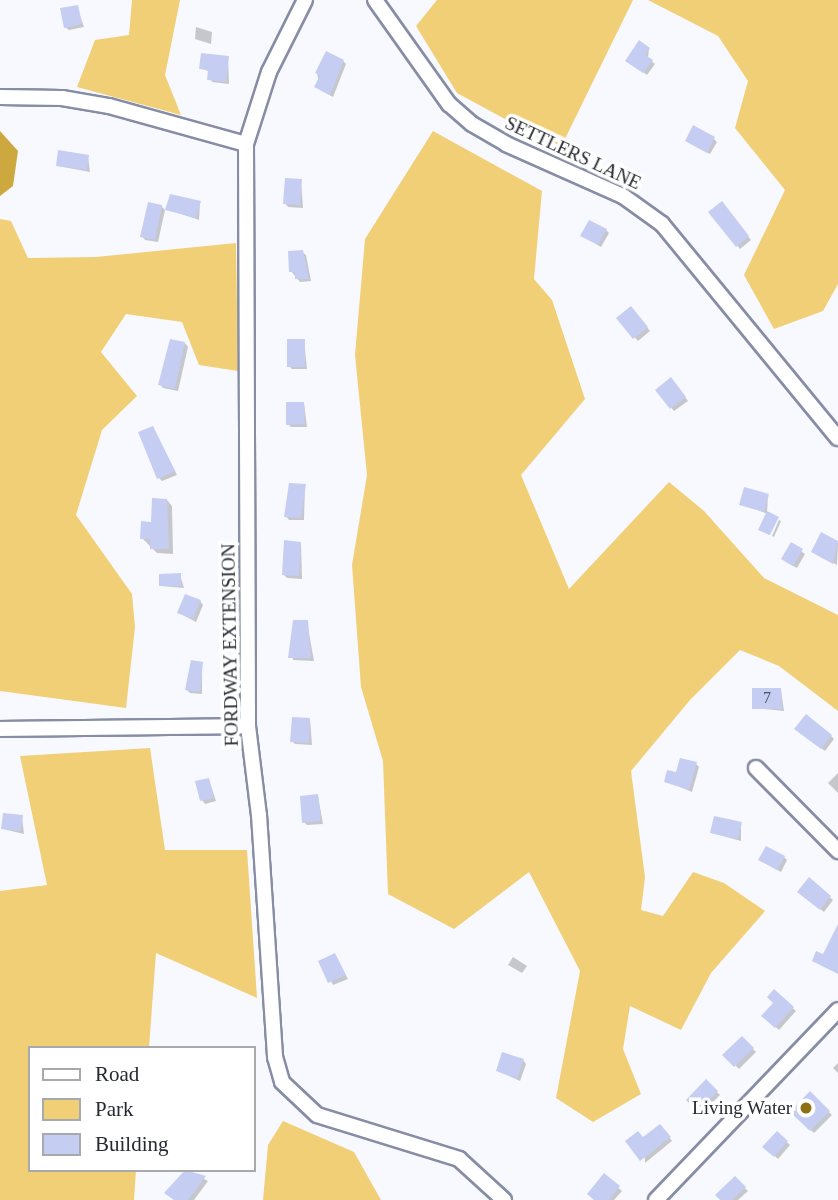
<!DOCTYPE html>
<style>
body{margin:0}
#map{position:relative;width:838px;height:1200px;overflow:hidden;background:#f8f9fe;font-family:"Times New Roman",serif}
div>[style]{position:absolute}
.green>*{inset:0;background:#f1cf76}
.water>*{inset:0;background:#cda83f}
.shadow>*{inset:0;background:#0003}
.building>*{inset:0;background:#c5cef2}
.roads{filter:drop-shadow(2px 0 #868da4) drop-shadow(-2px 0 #868da4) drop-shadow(0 2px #868da4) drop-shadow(0 -2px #868da4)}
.minor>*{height:14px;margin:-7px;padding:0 7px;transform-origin:7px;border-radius:7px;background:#fff}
.dots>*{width:19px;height:19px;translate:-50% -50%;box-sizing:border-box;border:4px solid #fff;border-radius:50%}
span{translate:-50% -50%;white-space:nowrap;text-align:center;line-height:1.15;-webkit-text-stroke:7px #fff;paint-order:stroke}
.number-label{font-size:16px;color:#4e5262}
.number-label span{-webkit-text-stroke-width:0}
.street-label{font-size:19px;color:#262932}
.poi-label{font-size:19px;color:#262932}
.right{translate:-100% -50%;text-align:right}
.legend{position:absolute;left:28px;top:1046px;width:228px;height:126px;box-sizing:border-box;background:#fff;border:2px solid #a8a9ad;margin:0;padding:9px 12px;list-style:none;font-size:21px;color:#262932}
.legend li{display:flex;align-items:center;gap:14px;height:35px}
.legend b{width:35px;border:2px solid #a8a9ad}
</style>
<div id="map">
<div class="green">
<i style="clip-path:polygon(132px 0,180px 0,165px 75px,181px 115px,77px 87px,95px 40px,129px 35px)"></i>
<i style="clip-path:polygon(437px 0,633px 0,560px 149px,457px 93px,416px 26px)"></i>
<i style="clip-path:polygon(648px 0,838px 0,838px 284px,823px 311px,774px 329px,744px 275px,785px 190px,735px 128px,748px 81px,718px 36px)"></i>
<i style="clip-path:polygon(433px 131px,542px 191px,534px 279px,552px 300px,585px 399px,521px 475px,569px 589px,669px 482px,704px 511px,764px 578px,838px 615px,838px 711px,779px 666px,740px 650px,690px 700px,631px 771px,645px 877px,641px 910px,663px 916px,693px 872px,724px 883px,765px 911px,711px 973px,681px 1030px,630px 1006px,623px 1049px,641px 1094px,593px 1122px,556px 1098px,580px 971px,529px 872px,454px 929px,388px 894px,383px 761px,361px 687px,352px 565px,367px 475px,355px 355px,365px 239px)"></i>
<i style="clip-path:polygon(0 219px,11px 221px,28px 258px,96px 257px,236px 243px,238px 371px,199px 365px,182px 322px,126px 314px,101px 352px,137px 396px,102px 430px,76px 515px,132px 594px,135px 627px,126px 708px,0 691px)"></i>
<i style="clip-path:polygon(150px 748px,165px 850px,247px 850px,257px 998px,156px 953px,149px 1048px,30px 1048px,30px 1170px,136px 1170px,134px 1200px,0 1200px,0 891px,47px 885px,20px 756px)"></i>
<i style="clip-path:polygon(283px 1121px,354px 1152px,381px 1200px,263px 1200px,268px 1145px)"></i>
</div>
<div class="water">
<i style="clip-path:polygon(0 131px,18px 151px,13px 186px,0 196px)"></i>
</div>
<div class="shadow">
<i style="clip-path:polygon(77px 7px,84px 27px,69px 30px,65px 27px)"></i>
<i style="clip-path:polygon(196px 27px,212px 32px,211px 44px,195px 39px)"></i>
<i style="clip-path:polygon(649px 49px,648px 58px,655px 64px,647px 75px,630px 63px)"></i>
<i style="clip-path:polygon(228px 58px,229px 84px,212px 82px,210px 72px,201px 68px)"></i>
<i style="clip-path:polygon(343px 61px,346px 64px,333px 97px,320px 90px,317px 72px)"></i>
<i style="clip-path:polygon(714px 139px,717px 142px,710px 154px,690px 143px)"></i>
<i style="clip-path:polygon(88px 157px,90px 172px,58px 166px)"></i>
<i style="clip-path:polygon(301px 181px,303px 208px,288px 207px,285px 203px)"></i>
<i style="clip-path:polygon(200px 203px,199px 220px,167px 209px)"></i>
<i style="clip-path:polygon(161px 206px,165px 210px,158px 242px,145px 240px,142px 236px)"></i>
<i style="clip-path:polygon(725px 207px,751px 240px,740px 249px,710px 213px)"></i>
<i style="clip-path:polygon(606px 230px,609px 233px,601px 247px,582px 236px)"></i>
<i style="clip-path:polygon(302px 252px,306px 255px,311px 281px,300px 282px,291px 271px)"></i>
<i style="clip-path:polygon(634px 311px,650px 331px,638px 341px,618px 318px)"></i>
<i style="clip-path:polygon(304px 340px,307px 369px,292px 369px,289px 366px)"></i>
<i style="clip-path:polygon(185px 343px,188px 347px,178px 391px,163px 388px,160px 384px)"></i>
<i style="clip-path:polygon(674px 383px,688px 401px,674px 411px,657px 390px)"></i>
<i style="clip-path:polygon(304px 403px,307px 427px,291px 427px,288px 424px)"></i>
<i style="clip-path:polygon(155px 431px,177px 475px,162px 481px,159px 478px)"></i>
<i style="clip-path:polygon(305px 486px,304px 520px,289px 520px,286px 516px)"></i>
<i style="clip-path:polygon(768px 495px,767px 513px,777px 518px,769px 535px,760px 529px,768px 514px,741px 504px)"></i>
<i style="clip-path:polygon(167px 500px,172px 506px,173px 554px,157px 553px,142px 538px)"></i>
<i style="clip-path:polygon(779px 520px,781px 521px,774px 537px,772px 536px)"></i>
<i style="clip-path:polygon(822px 534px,838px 543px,837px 565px,813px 552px)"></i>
<i style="clip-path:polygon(301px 543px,302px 579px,287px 578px,284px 575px)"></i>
<i style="clip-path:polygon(791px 544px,805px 554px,797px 568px,786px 562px)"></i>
<i style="clip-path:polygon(180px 575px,184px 588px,161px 586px)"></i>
<i style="clip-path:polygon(200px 601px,203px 605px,196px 622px,179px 613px)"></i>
<i style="clip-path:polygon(307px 622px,314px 661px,293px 660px,291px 637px)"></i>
<i style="clip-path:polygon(202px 664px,202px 694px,190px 693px,187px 690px)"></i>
<i style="clip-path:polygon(781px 690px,784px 711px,754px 708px)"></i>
<i style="clip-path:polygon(310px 719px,312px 745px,295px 744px,292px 741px)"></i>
<i style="clip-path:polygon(800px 732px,831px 736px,834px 739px,825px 751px)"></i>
<i style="clip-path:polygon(696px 764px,699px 767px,692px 792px,666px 781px)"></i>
<i style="clip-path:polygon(838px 773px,838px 793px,828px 783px)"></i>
<i style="clip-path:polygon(209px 780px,216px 801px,205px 804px,202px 800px)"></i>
<i style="clip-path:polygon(318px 796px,323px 824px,307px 825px,304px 822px)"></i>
<i style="clip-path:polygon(22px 817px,24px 834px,3px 829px)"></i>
<i style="clip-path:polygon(741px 823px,741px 841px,712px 833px)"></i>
<i style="clip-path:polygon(784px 857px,787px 860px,781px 872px,760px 860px)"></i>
<i style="clip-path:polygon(809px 880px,833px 900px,824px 912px,803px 894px)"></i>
<i style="clip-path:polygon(335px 956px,348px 979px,333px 985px,321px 962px)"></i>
<i style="clip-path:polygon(513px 957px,527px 966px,522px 973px,508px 965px)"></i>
<i style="clip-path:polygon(774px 992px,796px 1011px,779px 1030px,763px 1016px,775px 1003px)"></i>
<i style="clip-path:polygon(742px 1038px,756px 1052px,739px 1069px,725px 1055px)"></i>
<i style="clip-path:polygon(523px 1060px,526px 1064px,520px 1081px,498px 1071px)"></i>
<i style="clip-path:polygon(838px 1063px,838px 1073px,833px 1068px)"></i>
<i style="clip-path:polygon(706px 1082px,720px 1095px,702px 1113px,688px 1100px)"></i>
<i style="clip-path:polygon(810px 1094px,832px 1115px,814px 1133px,792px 1112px)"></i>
<i style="clip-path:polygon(663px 1129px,672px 1141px,645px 1163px,644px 1139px)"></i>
<i style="clip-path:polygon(777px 1133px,790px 1145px,778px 1159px,765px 1147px)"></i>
<i style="clip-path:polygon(187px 1170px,208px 1181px,194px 1200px,176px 1200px,167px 1193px)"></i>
<i style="clip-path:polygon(604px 1176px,622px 1191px,614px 1200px,596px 1200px)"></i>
<i style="clip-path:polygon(734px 1178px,748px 1191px,738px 1200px,722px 1200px)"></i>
</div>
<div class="building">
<i style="clip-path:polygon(78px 5px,82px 24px,64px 28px,60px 8px)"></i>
<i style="clip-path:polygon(639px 40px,650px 48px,645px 55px,653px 60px,643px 73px,625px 61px)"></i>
<i style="clip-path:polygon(326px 51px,344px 60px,330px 95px,314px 87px,320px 75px,315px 73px)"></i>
<i style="clip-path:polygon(201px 53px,229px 56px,226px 82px,207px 80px,208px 70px,199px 69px)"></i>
<i style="clip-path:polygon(693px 125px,715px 137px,707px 153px,685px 141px)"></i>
<i style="clip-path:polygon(58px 150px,89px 155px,87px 170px,56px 166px)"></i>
<i style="clip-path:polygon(285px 178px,302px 179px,300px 205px,283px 204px)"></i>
<i style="clip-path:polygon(170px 194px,201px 201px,196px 218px,165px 210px)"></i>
<i style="clip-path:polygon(722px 201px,749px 236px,736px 247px,708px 212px)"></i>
<i style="clip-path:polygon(148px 202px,162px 205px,155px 240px,140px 237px)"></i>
<i style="clip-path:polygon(589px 220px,607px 229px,598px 245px,580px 236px)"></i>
<i style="clip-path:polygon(303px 250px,309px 279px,295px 279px,295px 272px,289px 272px,288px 251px)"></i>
<i style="clip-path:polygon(631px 306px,648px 327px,633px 339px,616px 318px)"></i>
<i style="clip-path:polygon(170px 339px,185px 342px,175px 389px,158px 385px)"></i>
<i style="clip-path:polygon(287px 339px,305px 339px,305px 367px,287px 367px)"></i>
<i style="clip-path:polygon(671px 377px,686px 397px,670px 409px,655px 390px)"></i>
<i style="clip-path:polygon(286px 402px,304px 402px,305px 424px,286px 425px)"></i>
<i style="clip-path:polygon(153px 426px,175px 471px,157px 479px,138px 432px)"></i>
<i style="clip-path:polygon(289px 483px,306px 484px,301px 518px,284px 517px)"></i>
<i style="clip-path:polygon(744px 487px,769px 494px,764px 512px,739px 505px)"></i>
<i style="clip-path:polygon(152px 498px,167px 499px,169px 549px,150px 549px,150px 539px,140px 539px,141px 521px,151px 522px)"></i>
<i style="clip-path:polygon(767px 511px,779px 517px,770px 535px,758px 530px)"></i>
<i style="clip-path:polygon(821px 532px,838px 541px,833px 564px,811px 552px)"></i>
<i style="clip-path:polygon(284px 540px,301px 542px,299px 576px,282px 575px)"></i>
<i style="clip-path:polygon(791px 542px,803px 549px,793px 566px,781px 559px)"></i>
<i style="clip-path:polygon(181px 573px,181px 586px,159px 586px,159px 574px)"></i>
<i style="clip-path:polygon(185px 594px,201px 600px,193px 619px,177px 613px)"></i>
<i style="clip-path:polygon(293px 620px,308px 620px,311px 658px,288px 658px)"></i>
<i style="clip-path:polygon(191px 660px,203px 662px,200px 692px,185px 690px)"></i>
<i style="clip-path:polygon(752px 688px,781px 688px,782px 709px,752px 709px)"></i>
<i style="clip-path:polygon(806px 714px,832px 735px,821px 749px,794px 729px)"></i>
<i style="clip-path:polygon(292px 717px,310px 718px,309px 743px,290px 742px)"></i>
<i style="clip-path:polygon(680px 758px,697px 762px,689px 790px,664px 782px,667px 770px,676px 772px)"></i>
<i style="clip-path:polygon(209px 778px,214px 798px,200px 801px,195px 781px)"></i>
<i style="clip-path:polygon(318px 794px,321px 821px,302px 823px,300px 796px)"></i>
<i style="clip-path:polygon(3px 813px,23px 815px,21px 831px,1px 829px)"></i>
<i style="clip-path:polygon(714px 816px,742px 822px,738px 839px,710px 833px)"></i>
<i style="clip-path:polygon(766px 846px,785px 856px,777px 870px,758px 860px)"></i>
<i style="clip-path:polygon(809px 877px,831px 896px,820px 910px,797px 892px)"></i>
<i style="clip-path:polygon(838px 924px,838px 974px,812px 961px,816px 951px,823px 954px)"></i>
<i style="clip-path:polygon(335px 953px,346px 975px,328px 983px,318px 961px)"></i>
<i style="clip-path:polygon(774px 989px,794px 1007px,775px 1028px,761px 1016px,773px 1003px,767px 997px)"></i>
<i style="clip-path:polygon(742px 1036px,754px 1048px,734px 1067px,722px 1055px)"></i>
<i style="clip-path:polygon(502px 1052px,524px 1059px,517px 1079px,496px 1071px)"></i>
<i style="clip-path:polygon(706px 1079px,718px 1091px,698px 1112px,686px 1100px)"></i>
<i style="clip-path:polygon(810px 1091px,830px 1111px,810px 1131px,790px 1112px)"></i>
<i style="clip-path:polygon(660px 1124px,671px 1137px,640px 1161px,625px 1141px,638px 1131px,643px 1137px)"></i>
<i style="clip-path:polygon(777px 1131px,788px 1141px,774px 1157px,762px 1147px)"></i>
<i style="clip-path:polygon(185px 1170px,206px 1176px,188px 1200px,174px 1200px,164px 1193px)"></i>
<i style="clip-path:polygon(604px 1173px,620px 1186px,609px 1200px,594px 1200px,587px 1194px)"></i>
<i style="clip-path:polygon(735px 1176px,746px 1187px,732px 1200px,720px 1200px,715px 1195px)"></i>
</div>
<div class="roads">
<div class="minor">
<i style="left:305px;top:0;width:80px;rotate:116.6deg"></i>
<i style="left:269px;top:72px;width:76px;rotate:107.7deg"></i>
<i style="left:246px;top:144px;width:582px;rotate:89.8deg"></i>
<i style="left:248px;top:726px;width:90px;rotate:83deg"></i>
<i style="left:259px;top:815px;width:243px;rotate:86.2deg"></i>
<i style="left:275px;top:1057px;width:26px;rotate:74deg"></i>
<i style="left:282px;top:1082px;width:48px;rotate:43.3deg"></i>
<i style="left:317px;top:1115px;width:149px;rotate:17.2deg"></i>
<i style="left:459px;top:1159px;width:61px;rotate:42.3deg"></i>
<i style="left:375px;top:0;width:128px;rotate:54.6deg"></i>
<i style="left:449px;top:104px;width:30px;rotate:41deg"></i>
<i style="left:472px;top:124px;width:39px;rotate:30deg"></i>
<i style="left:506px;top:144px;width:128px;rotate:24deg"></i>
<i style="left:623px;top:196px;width:48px;rotate:35.7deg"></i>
<i style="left:662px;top:224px;width:277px;rotate:50.6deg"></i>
<i style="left:0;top:97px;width:62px;rotate:0.9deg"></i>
<i style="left:62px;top:98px;width:48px;rotate:9.7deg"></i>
<i style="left:109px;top:106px;width:142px;rotate:15.5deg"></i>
<i style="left:0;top:729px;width:248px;rotate:-0.7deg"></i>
<i style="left:756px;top:768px;width:117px;rotate:45.3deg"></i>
<i style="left:656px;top:1200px;width:263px;rotate:-46.2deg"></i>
</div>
</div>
<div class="dots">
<i style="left:806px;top:1108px;background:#8d7013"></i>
</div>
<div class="number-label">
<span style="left:767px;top:698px">7</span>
</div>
<div class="street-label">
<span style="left:573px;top:153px;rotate:25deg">SETTLERS LANE</span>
<span style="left:230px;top:645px;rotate:-91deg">FORDWAY EXTENSION</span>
</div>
<div class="poi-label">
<span class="right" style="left:792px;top:1108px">Living Water</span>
</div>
<ul class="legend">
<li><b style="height:9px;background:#fff"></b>Road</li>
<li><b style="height:19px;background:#f1cf76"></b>Park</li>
<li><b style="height:19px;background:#c5cef2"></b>Building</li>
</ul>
</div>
